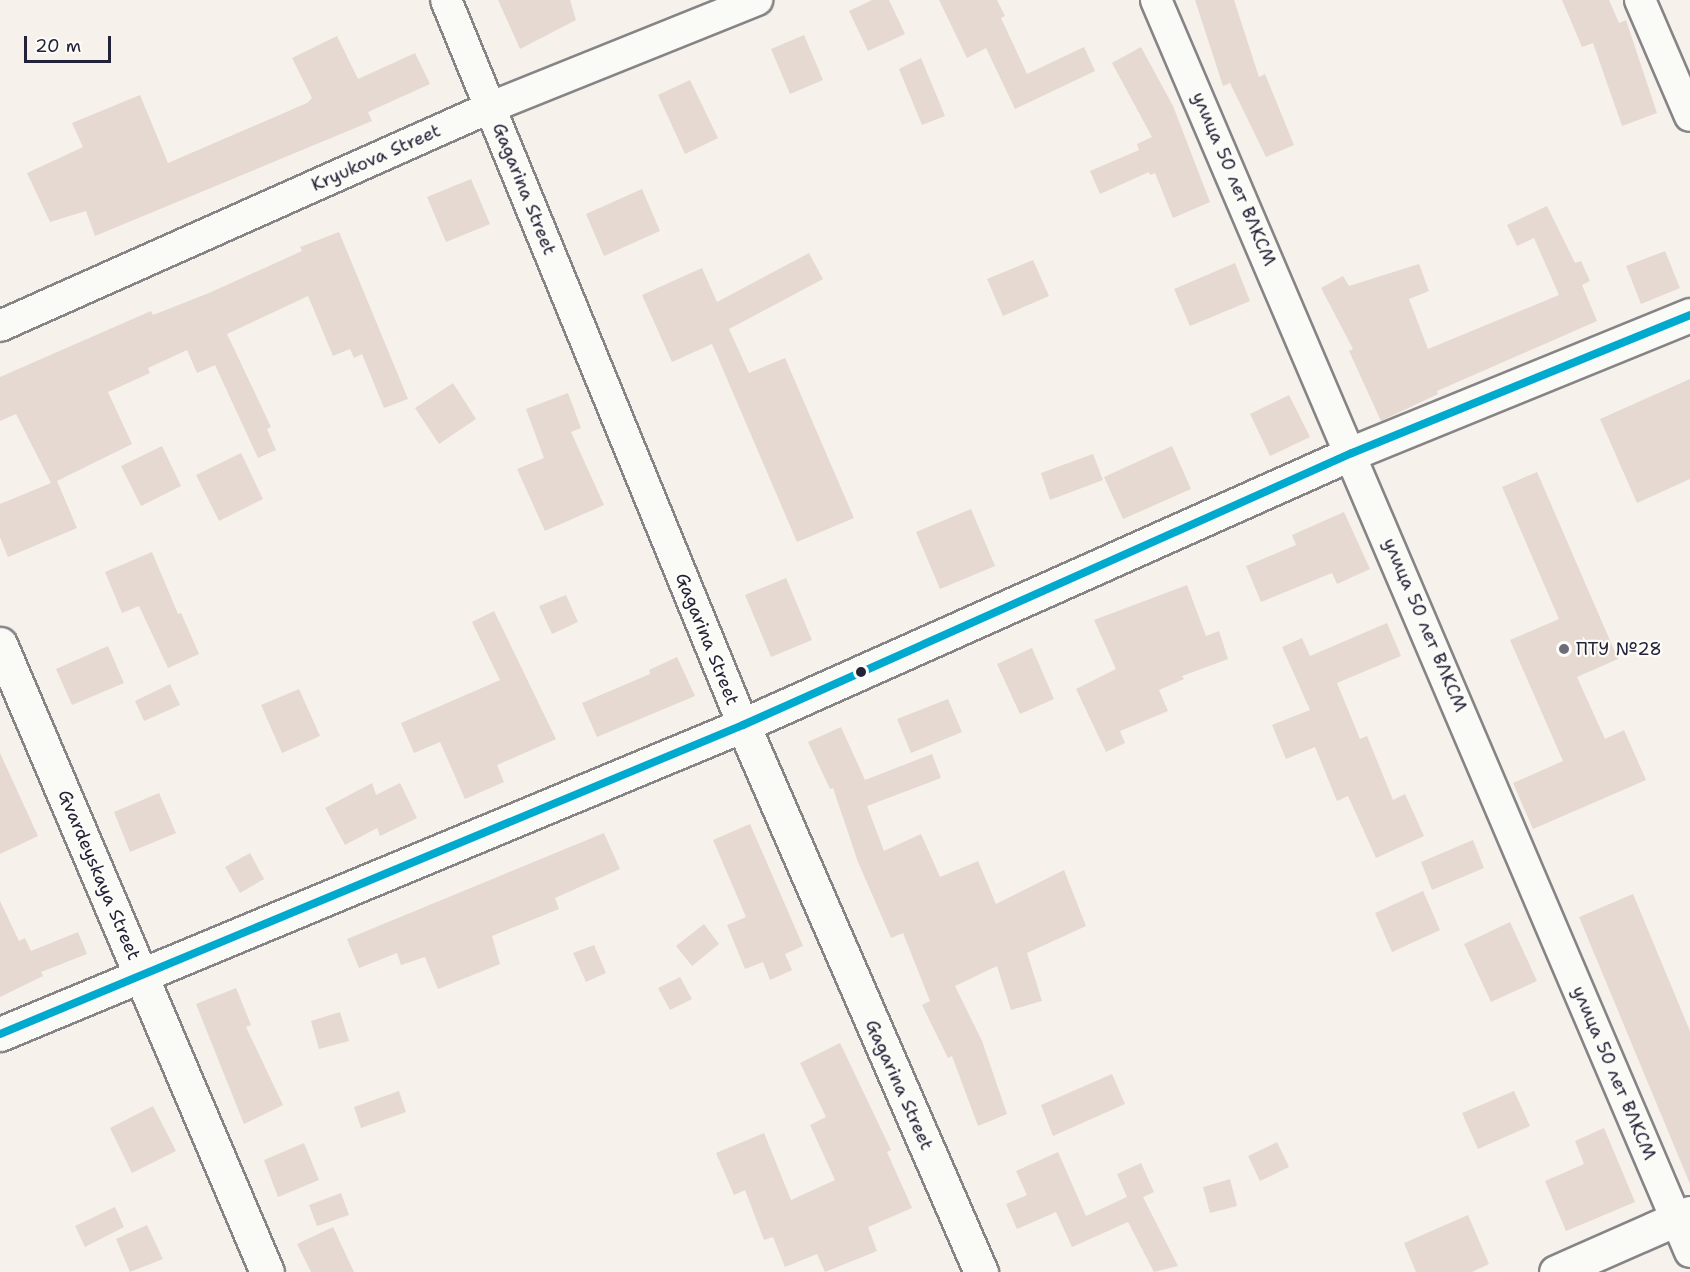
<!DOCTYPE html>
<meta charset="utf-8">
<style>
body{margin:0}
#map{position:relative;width:1690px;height:1272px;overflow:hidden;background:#f7f1ec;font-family:"Shantell Sans",sans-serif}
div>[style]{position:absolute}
.building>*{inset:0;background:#e5d9d1}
.roads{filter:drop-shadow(2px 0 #868486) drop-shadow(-2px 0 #868486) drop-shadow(0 2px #868486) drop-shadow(0 -2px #868486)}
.minor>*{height:30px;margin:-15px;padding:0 15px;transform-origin:15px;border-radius:15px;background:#fafaf7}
.tertiary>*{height:33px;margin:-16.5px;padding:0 16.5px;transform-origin:16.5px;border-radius:16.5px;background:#fafaf7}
.primary>*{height:33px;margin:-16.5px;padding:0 16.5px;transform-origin:16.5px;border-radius:16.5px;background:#fafaf7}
.bus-1>*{height:8px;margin:-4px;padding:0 4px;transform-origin:4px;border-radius:4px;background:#00a9ce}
.dots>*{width:16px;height:16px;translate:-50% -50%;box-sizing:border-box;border:3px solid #fdfcf7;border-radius:50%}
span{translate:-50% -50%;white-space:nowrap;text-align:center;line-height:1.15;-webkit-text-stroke:4.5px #fdfcf7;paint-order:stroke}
.street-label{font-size:18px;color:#22223b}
.poi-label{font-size:18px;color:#22223b}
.left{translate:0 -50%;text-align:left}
.scale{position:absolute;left:24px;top:36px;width:87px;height:27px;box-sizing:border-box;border:3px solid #22223b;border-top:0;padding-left:8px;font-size:18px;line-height:21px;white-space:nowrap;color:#22223b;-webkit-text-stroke:4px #fdfcf7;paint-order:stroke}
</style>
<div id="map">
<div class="building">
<i style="clip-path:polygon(498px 0,570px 0,576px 20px,520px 49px)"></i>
<i style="clip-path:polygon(872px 0,889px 0,905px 34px,868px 51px,849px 11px)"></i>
<i style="clip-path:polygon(939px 0,997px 0,1005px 16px,1001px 18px,1027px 74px,1084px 47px,1095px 71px,1015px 109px,986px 48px,967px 58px)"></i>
<i style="clip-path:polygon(1195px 0,1234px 0,1259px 77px,1265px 74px,1294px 145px,1266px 157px,1230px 83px,1223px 86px)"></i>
<i style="clip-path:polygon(1562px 0,1609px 0,1619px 23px,1626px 20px,1657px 113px,1622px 126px,1593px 43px,1582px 47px)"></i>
<i style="clip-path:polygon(804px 35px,823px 80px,790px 94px,771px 49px)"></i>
<i style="clip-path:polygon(337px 36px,358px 79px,415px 53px,430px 84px,368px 112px,372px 121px,95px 236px,86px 211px,50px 222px,27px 173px,83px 147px,72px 123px,140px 95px,168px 163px,307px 103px,312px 98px,292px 58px)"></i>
<i style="clip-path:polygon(1141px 47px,1173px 106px,1210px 202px,1173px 218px,1155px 173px,1150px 175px,1149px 172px,1100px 194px,1090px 171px,1139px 150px,1137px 144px,1152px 137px,1112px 63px)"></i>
<i style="clip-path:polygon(921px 58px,945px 116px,922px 125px,899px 69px)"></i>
<i style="clip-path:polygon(690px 80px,718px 138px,685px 154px,658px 95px)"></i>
<i style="clip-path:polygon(471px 179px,490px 224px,446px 242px,427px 197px)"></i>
<i style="clip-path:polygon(642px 189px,660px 231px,604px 256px,586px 214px)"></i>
<i style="clip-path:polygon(1547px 206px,1575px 263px,1581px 261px,1590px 281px,1582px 285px,1597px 321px,1437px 391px,1438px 394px,1381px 421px,1349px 351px,1353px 349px,1321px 288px,1343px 276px,1349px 286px,1419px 264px,1429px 291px,1409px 299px,1428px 349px,1559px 295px,1534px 238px,1517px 246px,1507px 225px)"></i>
<i style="clip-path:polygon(339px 232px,408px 399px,384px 408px,362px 354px,354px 358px,350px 349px,333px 356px,308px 296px,227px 334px,271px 427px,267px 429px,276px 450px,258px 458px,215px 365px,197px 373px,187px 350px,148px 368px,150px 373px,108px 392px,132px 444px,57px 481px,77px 528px,8px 557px,0 537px,0 504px,51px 483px,16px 414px,0 421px,0 377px,151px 311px,153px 315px,209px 293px,302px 251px,300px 247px)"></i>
<i style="clip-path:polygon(1665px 251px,1680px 288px,1641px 304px,1626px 266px)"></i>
<i style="clip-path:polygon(809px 253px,823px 279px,729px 329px,749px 373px,785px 358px,854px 518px,797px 542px,712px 344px,672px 362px,642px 295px,702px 268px,717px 302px)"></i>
<i style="clip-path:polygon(1033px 260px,1049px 296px,1003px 316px,987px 279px)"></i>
<i style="clip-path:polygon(1235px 263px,1250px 301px,1190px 326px,1174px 289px)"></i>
<i style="clip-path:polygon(1690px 379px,1690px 479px,1637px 503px,1600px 419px)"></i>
<i style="clip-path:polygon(453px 383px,476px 419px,439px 444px,415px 408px)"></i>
<i style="clip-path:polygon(568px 393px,581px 428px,571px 432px,604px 505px,545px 531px,517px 469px,544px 458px,526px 409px)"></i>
<i style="clip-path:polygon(1289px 395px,1310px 437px,1270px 456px,1250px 414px)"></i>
<i style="clip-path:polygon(162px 446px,181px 486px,141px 506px,121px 466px)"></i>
<i style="clip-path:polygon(1172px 446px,1191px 489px,1123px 519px,1104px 477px)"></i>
<i style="clip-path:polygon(241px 453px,263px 499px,219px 521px,196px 475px)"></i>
<i style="clip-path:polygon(1093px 454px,1103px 480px,1050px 500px,1041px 473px)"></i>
<i style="clip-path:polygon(1537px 472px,1618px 659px,1577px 677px,1605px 739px,1624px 730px,1646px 780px,1533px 829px,1513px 783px,1563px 761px,1510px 640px,1559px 619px,1502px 487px)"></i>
<i style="clip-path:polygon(971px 509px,995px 566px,940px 589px,916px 532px)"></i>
<i style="clip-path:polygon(1344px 512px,1370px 569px,1337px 584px,1332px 573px,1261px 602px,1246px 566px,1296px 545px,1292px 535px)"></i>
<i style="clip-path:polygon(152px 552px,178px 614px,181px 613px,199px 654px,168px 668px,139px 606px,122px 613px,105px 572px)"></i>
<i style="clip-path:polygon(786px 578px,812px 640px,771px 657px,745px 595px)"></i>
<i style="clip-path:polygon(1187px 585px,1206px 636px,1219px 631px,1228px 659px,1182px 676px,1184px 679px,1159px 690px,1168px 711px,1120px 731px,1125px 743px,1106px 752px,1076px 689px,1116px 669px,1094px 620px)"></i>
<i style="clip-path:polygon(566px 595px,578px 622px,552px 634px,539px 606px)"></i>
<i style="clip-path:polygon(494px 611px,556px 739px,497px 765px,504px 782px,465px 799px,440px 742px,414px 753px,401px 723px,500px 680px,472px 622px)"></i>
<i style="clip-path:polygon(1387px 623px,1401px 656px,1337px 683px,1360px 739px,1367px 736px,1393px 800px,1405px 794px,1424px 836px,1376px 858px,1348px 796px,1337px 801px,1315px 747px,1286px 759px,1272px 725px,1310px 710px,1282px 647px,1302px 638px,1310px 656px)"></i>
<i style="clip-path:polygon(108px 646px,124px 683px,72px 705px,56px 669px)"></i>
<i style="clip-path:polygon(1032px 648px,1054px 699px,1020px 714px,997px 664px)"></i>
<i style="clip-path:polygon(677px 657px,695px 696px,597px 737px,582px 703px,650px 674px,649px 670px)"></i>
<i style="clip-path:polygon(170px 684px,180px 705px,144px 721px,135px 701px)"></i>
<i style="clip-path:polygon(299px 689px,320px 736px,282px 753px,261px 705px)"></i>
<i style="clip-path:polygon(948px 699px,962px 732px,911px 753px,897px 719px)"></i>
<i style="clip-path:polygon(841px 727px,865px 780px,932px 754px,941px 778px,867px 806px,884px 851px,921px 834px,940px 877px,978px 861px,996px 904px,1064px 870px,1086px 926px,1027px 953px,1042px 1001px,1011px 1010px,997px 966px,955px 986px,982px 1041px,1007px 1114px,978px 1126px,952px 1056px,948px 1058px,922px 1005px,930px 1001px,903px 933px,891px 938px,858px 862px,833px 788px,830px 789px,808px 742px)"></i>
<i style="clip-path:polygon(0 753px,38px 836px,0 854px)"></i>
<i style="clip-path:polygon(372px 783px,376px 795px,400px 783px,417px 818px,380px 836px,377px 828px,345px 845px,325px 808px)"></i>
<i style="clip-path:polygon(159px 793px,176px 833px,130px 852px,114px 812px)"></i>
<i style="clip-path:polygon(750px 824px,803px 946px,785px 954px,792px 970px,770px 980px,763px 962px,745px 969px,727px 925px,746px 917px,713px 840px)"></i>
<i style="clip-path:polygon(604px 833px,620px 869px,555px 898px,559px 909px,492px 936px,500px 964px,438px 989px,425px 957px,401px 965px,397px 953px,359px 968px,347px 939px)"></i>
<i style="clip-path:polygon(1473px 840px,1484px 868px,1432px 890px,1421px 862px)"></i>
<i style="clip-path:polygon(250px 853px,264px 879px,240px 893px,225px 867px)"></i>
<i style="clip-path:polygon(1423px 891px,1440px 930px,1392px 952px,1375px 913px)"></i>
<i style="clip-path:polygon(1633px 894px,1690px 1031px,1690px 1184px,1579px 917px)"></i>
<i style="clip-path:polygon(0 901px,19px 941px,25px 938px,31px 951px,78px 932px,87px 954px,41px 972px,43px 976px,0 997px)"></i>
<i style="clip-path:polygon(1510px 922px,1537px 981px,1491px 1002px,1464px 944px)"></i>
<i style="clip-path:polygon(704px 924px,719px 944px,692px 966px,676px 946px)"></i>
<i style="clip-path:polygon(594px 945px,606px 973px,586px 982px,573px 953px)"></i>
<i style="clip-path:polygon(680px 977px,692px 999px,670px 1010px,658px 988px)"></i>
<i style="clip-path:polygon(236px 988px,251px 1025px,246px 1027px,283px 1105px,244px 1124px,196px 1004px)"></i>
<i style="clip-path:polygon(340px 1012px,349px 1041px,319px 1049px,311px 1021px)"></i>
<i style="clip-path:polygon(840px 1043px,891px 1150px,887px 1152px,912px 1208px,868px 1227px,877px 1251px,825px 1272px,817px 1254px,785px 1267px,773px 1237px,764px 1240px,745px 1190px,734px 1195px,716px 1153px,764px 1133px,791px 1200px,835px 1180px,810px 1125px,826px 1117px,800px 1063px)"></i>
<i style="clip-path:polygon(1112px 1074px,1125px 1104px,1053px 1136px,1041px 1105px)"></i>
<i style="clip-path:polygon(399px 1091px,406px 1112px,361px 1128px,354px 1107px)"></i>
<i style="clip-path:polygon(1514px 1091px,1530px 1126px,1478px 1149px,1462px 1113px)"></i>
<i style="clip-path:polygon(153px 1106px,176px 1151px,132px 1173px,110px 1128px)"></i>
<i style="clip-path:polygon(1604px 1128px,1635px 1202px,1566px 1231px,1545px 1181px,1584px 1164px,1575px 1141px)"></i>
<i style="clip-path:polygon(1277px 1142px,1289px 1167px,1260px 1181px,1248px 1156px)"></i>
<i style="clip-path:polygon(304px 1143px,319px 1180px,278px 1197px,264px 1160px)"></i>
<i style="clip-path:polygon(1058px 1152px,1086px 1216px,1127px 1197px,1117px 1174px,1141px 1163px,1154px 1192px,1143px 1197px,1178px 1266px,1154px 1272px,1128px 1222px,1072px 1247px,1056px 1212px,1017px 1229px,1006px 1204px,1027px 1195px,1016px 1171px)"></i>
<i style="clip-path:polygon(1230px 1179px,1237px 1206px,1210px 1213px,1203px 1187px)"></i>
<i style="clip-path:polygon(341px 1193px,349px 1215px,317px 1226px,309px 1205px)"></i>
<i style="clip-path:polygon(115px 1207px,124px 1227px,85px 1247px,75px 1226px)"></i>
<i style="clip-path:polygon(1468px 1215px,1489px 1264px,1472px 1272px,1416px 1272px,1404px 1243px)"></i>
<i style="clip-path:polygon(147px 1225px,163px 1259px,130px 1272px,116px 1239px)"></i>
<i style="clip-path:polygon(333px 1227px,354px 1272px,311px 1272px,297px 1244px)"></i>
</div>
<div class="roads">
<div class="minor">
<i style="left:446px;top:0;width:783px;rotate:67.72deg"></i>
<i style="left:1156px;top:0;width:1361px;rotate:66.9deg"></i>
<i style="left:1640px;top:0;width:126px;rotate:66.7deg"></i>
<i style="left:0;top:326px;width:538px;rotate:-24.04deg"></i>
<i style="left:491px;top:107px;width:287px;rotate:-21.9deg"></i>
</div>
<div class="tertiary">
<i style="left:0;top:644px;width:682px;rotate:66.97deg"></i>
<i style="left:743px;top:725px;width:597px;rotate:66.49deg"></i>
<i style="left:1556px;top:1272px;width:146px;rotate:-23.8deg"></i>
</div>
<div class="primary">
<i style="left:0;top:1034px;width:805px;rotate:-22.58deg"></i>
<i style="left:743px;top:725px;width:667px;rotate:-24.07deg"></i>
<i style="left:1352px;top:453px;width:365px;rotate:-22.2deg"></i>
</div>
</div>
<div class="bus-1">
<i style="left:0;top:1034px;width:805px;rotate:-22.58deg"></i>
<i style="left:743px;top:725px;width:667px;rotate:-24.07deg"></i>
<i style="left:1352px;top:453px;width:365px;rotate:-22.2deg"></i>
</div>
<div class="dots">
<i style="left:1564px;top:649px;background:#6d6a79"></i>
<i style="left:861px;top:672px;background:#22223b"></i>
</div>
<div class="street-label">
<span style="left:376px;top:158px;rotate:-24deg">Kryukova Street</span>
<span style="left:1234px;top:179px;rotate:67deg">улица 50 лет ВЛКСМ</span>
<span style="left:524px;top:189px;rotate:68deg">Gagarina Street</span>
<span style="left:1425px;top:625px;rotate:67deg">улица 50 лет ВЛКСМ</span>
<span style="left:707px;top:639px;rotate:68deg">Gagarina Street</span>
<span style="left:99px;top:875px;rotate:67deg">Gvardeyskaya Street</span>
<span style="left:1614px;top:1073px;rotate:67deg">улица 50 лет ВЛКСМ</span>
<span style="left:899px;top:1085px;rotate:66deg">Gagarina Street</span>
</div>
<div class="poi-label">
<span class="left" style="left:1576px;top:649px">ПТУ №28</span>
</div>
<div class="scale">20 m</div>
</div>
